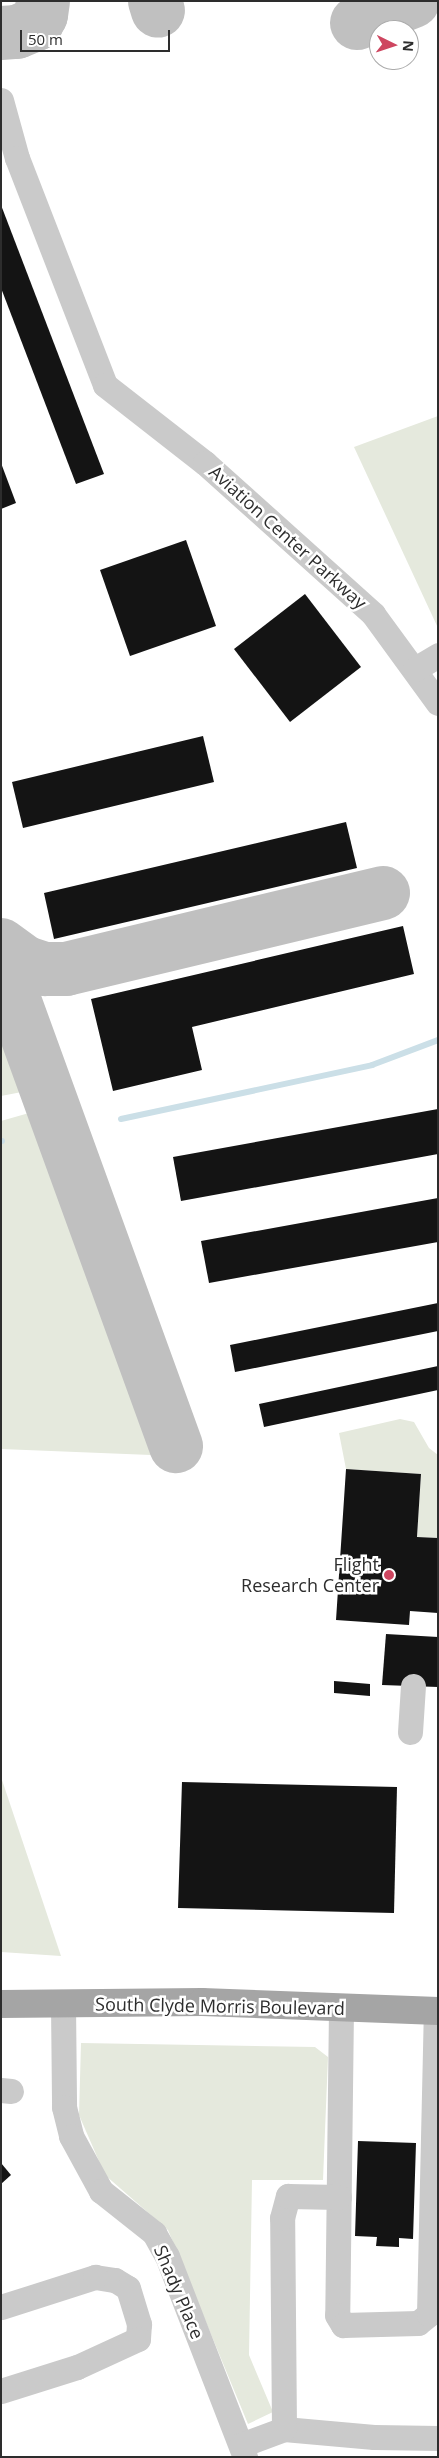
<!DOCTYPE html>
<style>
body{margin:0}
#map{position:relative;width:439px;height:2458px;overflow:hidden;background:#fff;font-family:"Open Sans",sans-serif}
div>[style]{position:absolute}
.green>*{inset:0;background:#e5e9dd}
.stream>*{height:6px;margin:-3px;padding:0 3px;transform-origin:3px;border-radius:3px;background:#cbdfe7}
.taxiway>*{height:54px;margin:-27px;padding:0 27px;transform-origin:27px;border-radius:27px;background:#c0c0c0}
.building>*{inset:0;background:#141414}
.minor>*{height:25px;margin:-12.5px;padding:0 12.5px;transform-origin:12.5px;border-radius:12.5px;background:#cacaca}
.major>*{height:28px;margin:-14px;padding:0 14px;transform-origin:14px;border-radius:14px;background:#a5a5a5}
.dots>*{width:14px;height:14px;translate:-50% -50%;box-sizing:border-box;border:2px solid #fff;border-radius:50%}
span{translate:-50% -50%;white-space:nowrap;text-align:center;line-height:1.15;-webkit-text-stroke:5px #fff;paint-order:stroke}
.street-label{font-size:18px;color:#2d2d2d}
.poi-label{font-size:18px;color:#2d2d2d}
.right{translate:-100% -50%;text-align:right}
.frame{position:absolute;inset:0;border:2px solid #2d2d2d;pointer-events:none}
.north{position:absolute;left:369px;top:20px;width:50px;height:50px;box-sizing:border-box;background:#fff;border:1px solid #ababab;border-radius:50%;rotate:94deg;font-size:14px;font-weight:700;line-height:20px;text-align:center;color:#2d2d2d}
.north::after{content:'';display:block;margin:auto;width:18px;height:22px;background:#ce4660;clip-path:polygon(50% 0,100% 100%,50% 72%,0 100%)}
.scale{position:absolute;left:20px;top:30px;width:150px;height:22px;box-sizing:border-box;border:2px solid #2d2d2d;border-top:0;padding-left:6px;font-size:15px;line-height:18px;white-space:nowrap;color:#2d2d2d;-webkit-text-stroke:4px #fff;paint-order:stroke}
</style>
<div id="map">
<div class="green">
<i style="clip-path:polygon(438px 416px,438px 628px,354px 447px)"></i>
<i style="clip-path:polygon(1px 1024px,27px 1091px,1px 1096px)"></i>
<i style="clip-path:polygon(36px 1111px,151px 1455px,1px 1449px,1px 1121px)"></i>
<i style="clip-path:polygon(400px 1419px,414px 1422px,429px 1448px,438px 1455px,438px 1538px,417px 1537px,421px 1474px,346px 1469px,339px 1433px)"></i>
<i style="clip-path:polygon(1px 1777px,61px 1956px,1px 1952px)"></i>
<i style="clip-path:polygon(81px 2043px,315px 2047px,328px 2057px,323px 2180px,252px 2180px,249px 2355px,273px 2412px,248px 2424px,168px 2230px,105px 2175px,79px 2115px)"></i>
</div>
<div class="stream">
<i style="left:121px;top:1119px;width:257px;rotate:-12.1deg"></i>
<i style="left:372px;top:1065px;width:71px;rotate:-20.7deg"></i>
<i style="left:1px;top:1141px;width:1px"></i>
</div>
<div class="taxiway">
<i style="left:155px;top:1px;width:10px;rotate:73deg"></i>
<i style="left:357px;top:23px;width:60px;rotate:-21.4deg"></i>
<i style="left:1px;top:33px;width:16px;rotate:-4deg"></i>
<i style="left:17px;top:32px;width:21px;rotate:-23deg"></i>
<i style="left:36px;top:24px;width:10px;rotate:-61deg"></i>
<i style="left:41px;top:15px;width:14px;rotate:-82deg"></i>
<i style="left:1px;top:945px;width:31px;rotate:36deg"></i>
<i style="left:26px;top:963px;width:20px;rotate:18deg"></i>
<i style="left:45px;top:969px;width:21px"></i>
<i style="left:66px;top:969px;width:326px;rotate:-13.5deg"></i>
<i style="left:1px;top:964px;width:513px;rotate:70.05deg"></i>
</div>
<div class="building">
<i style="clip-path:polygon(1px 205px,104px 474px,76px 484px,1px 288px)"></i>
<i style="clip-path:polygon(1px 463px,16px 503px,1px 509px)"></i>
<i style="clip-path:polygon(186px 540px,216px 626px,130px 656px,100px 570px)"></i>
<i style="clip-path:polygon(305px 594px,361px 667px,290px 722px,234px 649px)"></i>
<i style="clip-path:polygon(203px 736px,214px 782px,23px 828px,12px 782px)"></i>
<i style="clip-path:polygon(346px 822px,357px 868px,54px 939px,44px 893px)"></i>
<i style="clip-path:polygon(403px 926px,414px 974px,192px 1027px,202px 1070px,113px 1091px,91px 999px)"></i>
<i style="clip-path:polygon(438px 1109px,438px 1154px,181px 1201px,173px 1157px)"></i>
<i style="clip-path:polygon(438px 1198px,438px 1242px,209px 1283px,201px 1241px)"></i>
<i style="clip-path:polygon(438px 1303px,438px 1331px,235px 1372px,230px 1345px)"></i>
<i style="clip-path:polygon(438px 1366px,438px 1390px,264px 1427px,259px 1404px)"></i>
<i style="clip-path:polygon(346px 1469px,421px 1474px,417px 1537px,438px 1538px,438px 1613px,410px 1611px,409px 1625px,336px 1620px)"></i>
<i style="clip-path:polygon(386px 1634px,438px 1637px,438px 1687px,382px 1685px)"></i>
<i style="clip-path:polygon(334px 1681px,370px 1684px,370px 1696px,334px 1693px)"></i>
<i style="clip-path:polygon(182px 1782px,397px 1787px,394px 1913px,178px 1908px)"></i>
<i style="clip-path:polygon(358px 2141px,416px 2143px,413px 2239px,399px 2238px,399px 2247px,376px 2246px,377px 2237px,355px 2236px)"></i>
<i style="clip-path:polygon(1px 2163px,11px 2175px,1px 2184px)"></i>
</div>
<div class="minor">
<i style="left:1px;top:100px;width:60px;rotate:74.6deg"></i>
<i style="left:17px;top:158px;width:243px;rotate:68.8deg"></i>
<i style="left:105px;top:385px;width:127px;rotate:38deg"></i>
<i style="left:205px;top:463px;width:226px;rotate:41.9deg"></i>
<i style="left:373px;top:614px;width:110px;rotate:53.9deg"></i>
<i style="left:415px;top:669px;width:27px;rotate:-31deg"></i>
<i style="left:410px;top:1732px;width:46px;rotate:-86.3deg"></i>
<i style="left:63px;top:2004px;width:103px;rotate:89.4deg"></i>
<i style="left:64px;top:2107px;width:30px;rotate:76deg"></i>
<i style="left:71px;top:2136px;width:63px;rotate:61.4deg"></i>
<i style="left:101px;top:2191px;width:68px;rotate:38.4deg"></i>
<i style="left:154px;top:2233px;width:26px;rotate:61deg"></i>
<i style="left:167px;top:2256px;width:216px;rotate:68.8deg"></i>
<i style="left:341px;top:2008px;width:307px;rotate:90.7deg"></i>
<i style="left:337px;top:2315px;width:12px;rotate:59deg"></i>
<i style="left:343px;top:2325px;width:75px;rotate:-1.5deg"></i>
<i style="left:418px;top:2323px;width:14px;rotate:-39deg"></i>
<i style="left:429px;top:2314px;width:303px;rotate:-88.7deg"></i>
<i style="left:1px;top:2090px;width:10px;rotate:6deg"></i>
<i style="left:1px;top:2307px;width:99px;rotate:-17.7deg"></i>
<i style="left:95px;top:2277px;width:20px;rotate:9deg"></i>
<i style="left:115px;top:2280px;width:15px;rotate:32deg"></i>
<i style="left:128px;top:2288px;width:38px;rotate:73deg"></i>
<i style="left:139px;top:2324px;width:15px;rotate:94deg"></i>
<i style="left:138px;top:2339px;width:67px;rotate:155.3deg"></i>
<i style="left:77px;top:2367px;width:80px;rotate:162.5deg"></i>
<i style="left:284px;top:2429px;width:90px;rotate:5.1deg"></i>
<i style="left:374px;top:2437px;width:64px;rotate:0.9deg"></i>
<i style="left:241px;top:2445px;width:46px;rotate:-20.4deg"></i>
<i style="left:284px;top:2429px;width:211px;rotate:-90.5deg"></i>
<i style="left:282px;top:2218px;width:23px;rotate:-75deg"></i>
<i style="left:288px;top:2196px;width:51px;rotate:1.1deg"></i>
</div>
<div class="major">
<i style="left:1px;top:2004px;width:201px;rotate:-0.6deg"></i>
<i style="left:202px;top:2002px;width:236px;rotate:2.2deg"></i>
</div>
<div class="dots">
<i style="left:389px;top:1575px;background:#ce4660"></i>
</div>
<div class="street-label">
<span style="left:288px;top:537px;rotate:42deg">Aviation Center Parkway</span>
<span style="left:220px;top:2006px;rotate:1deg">South Clyde Morris Boulevard</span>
<span style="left:179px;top:2292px;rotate:67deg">Shady Place</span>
</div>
<div class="poi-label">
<span class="right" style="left:379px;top:1575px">Flight<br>Research Center</span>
</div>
<div class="frame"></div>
<div class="north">N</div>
<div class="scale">50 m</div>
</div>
